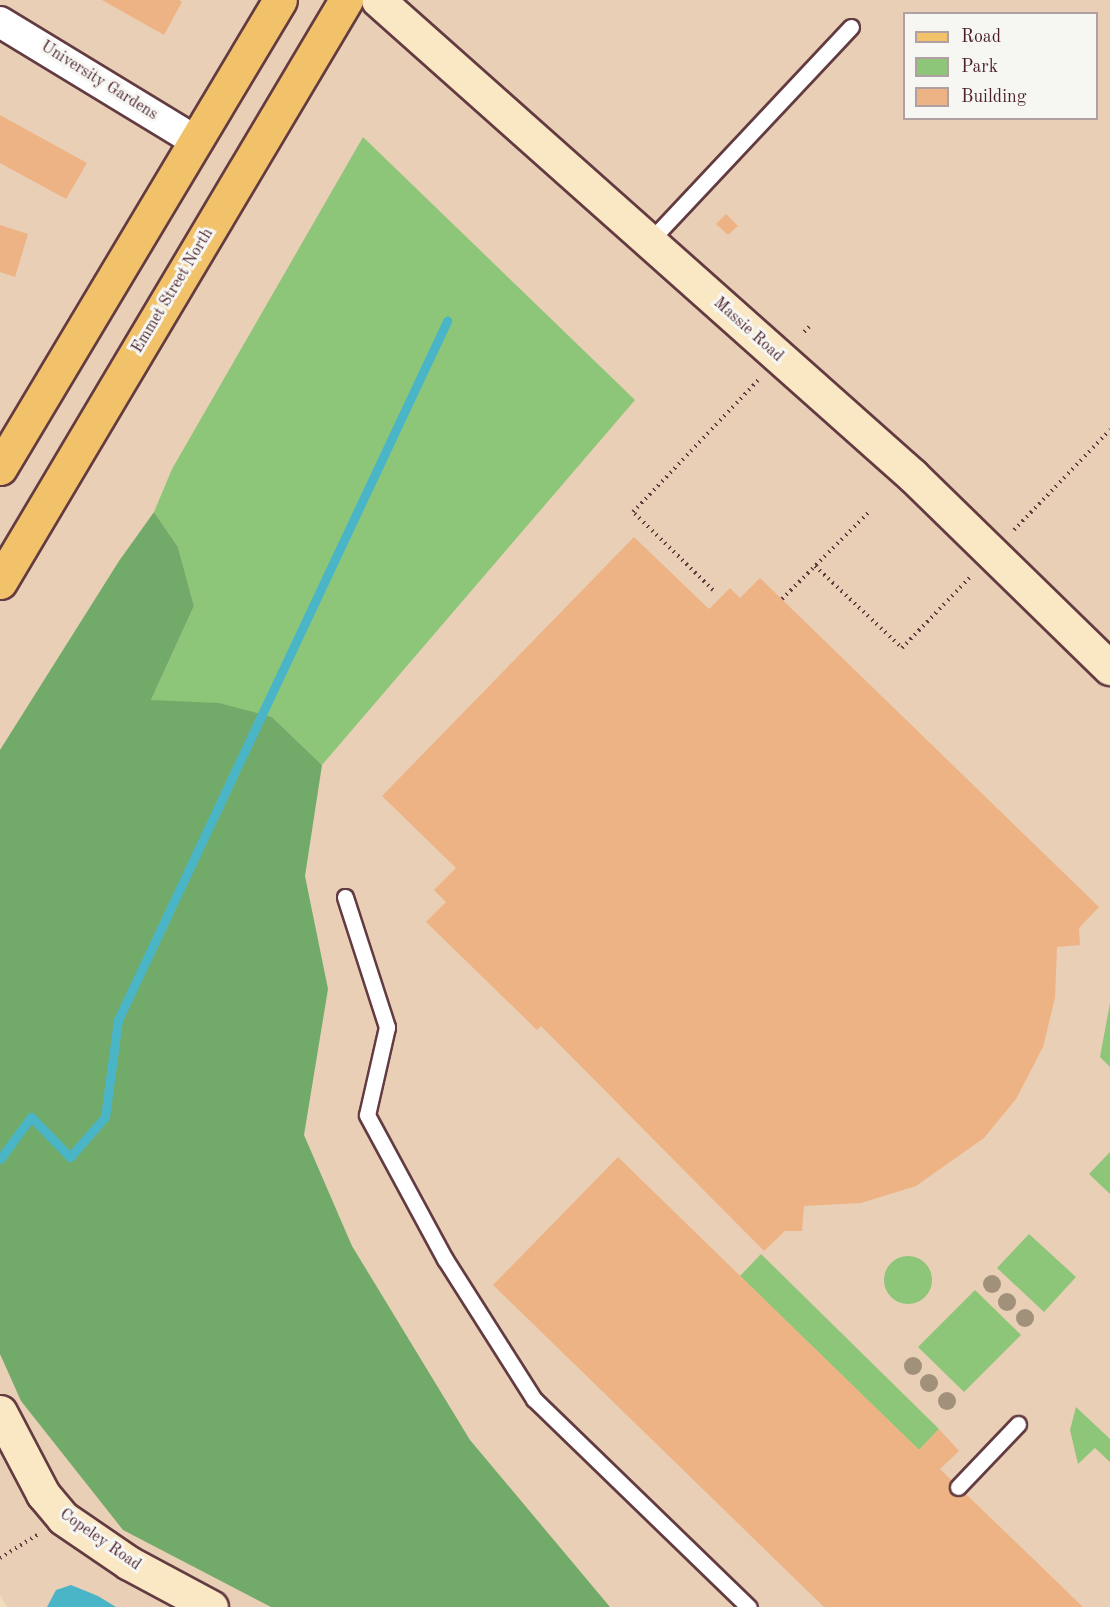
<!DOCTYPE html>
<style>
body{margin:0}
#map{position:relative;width:1110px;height:1607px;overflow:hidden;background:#f2dcbe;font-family:"Old Standard TT",serif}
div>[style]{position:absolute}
.built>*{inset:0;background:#e9cfb6}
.green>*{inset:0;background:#8dc679}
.round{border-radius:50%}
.forest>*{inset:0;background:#72ab69}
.water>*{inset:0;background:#4bb5c8}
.stream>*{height:9px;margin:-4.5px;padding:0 4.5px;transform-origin:4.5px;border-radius:4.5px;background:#4bb5c8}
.building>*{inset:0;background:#eeb384}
.path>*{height:4px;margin-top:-2px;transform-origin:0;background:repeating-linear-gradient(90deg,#633b41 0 1.5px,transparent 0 6px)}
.roads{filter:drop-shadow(2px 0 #633b41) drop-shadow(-2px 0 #633b41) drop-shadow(0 2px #633b41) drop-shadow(0 -2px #633b41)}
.lane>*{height:15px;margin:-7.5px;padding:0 7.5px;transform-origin:7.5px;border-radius:7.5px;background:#fff}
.street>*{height:30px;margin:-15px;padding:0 15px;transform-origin:15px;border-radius:15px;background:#fff}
.secondary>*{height:33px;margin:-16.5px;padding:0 16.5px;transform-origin:16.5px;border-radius:16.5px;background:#fae7c3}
.primary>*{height:33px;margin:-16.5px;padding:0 16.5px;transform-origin:16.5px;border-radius:16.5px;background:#f2c26a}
.trees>*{width:18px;height:18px;margin:-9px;border-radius:50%;background:#a1907a}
span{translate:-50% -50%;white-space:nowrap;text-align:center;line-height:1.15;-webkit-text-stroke:6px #f6f6f2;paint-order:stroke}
.street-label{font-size:16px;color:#4a1f2b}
.legend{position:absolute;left:903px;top:12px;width:195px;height:108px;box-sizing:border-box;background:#f6f6f2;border:2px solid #b1a0a2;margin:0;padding:8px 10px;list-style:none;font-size:18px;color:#4a1f2b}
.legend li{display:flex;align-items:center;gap:12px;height:30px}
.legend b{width:30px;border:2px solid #b1a0a2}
</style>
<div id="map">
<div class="built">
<i style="clip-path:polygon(evenodd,0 0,1110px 0,1110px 1607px,7px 1607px,0 1595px,0 0,904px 14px,1096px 14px,1096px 118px,904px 118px,904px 14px)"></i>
</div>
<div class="green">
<i style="clip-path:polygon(363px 137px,635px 400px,322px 765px,272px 717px,151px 700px,194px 606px,178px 547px,154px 512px,172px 469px)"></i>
<i style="clip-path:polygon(1110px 1003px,1110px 1067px,1100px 1057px)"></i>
<i style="clip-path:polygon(1110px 1152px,1110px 1194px,1089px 1174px)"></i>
<i style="clip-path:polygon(1029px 1234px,1076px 1277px,1044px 1312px,997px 1268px)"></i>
<i style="clip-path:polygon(761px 1254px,939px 1429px,919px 1450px,740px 1276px)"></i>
<i class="round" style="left:884px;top:1256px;width:48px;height:48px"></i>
<i style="clip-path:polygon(975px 1290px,1021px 1335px,964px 1392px,918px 1347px)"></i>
<i style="clip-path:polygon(1076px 1407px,1110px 1439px,1110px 1462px,1095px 1448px,1078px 1464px,1070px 1430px)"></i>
</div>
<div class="forest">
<i style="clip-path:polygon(154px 512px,178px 547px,194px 606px,151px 700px,219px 703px,272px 717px,322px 765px,305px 876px,328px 989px,304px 1135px,352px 1246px,470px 1440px,610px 1607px,271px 1607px,123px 1530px,21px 1401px,0 1354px,0 750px,119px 561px)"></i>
</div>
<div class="water">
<i style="clip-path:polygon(71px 1585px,98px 1596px,116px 1607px,47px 1607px,56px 1590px)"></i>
</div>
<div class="stream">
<i style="left:0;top:1159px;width:52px;rotate:-53.6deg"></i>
<i style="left:31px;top:1117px;width:56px;rotate:45.7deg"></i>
<i style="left:70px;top:1157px;width:53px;rotate:-48.8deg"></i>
<i style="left:105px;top:1117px;width:98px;rotate:-82.4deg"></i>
<i style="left:118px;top:1020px;width:773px;rotate:-64.79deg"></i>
</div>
<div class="building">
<i style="clip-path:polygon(102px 0,179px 0,182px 2px,164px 35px)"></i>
<i style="clip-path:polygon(0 115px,87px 163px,66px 199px,0 163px)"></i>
<i style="clip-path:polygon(726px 214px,738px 226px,728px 235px,716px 224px)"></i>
<i style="clip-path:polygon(0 225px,28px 234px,15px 277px,0 272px)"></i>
<i style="clip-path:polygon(634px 537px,709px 609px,730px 588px,740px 598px,760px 578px,1099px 907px,1079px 928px,1080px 945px,1057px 947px,1055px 998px,1043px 1047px,1016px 1099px,984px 1138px,916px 1186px,861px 1203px,804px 1206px,802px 1231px,785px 1231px,764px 1251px,541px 1026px,537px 1030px,426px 922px,446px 902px,434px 890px,456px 868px,382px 796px)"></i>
<i style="clip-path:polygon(618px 1157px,919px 1450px,939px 1429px,959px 1451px,940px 1469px,1083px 1607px,824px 1607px,493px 1285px)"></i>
</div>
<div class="path">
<i style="left:804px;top:332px;width:10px;rotate:-45deg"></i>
<i style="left:1014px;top:530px;width:139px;rotate:-46.2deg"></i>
<i style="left:815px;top:566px;width:120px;rotate:43.3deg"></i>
<i style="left:902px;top:648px;width:98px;rotate:-46.2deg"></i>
<i style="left:713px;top:590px;width:112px;rotate:-135.7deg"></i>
<i style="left:633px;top:512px;width:183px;rotate:-46.5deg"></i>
<i style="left:782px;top:599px;width:126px;rotate:-45deg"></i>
<i style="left:0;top:1558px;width:44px;rotate:-31.9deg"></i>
</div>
<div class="roads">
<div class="lane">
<i style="left:649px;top:242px;width:295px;rotate:-46.8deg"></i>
<i style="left:345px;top:897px;width:137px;rotate:72.1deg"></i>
<i style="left:387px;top:1027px;width:90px;rotate:102.8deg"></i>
<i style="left:367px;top:1115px;width:164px;rotate:61.6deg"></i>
<i style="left:445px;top:1259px;width:166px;rotate:57.6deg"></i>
<i style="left:534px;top:1399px;width:299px;rotate:44.1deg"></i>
<i style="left:958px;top:1487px;width:87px;rotate:-46.4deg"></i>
</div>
<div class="street">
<i style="left:0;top:22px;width:229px;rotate:31.3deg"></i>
</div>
<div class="secondary">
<i style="left:378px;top:0;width:716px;rotate:41.66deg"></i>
<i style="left:913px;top:476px;width:275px;rotate:44.3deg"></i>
<i style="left:0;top:1412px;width:93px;rotate:62.3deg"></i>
<i style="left:43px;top:1494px;width:31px;rotate:50deg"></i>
<i style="left:63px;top:1518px;width:80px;rotate:34.3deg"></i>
<i style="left:129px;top:1563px;width:93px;rotate:28.2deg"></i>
</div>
<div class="primary">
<i style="left:0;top:468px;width:545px;rotate:-59.11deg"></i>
<i style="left:0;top:582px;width:677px;rotate:-59.27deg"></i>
</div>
</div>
<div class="trees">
<i style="left:992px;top:1284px"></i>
<i style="left:1007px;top:1302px"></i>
<i style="left:1025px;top:1318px"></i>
<i style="left:913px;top:1366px"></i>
<i style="left:929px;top:1383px"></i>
<i style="left:947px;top:1401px"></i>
</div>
<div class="street-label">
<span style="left:99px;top:81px;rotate:32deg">University Gardens</span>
<span style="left:173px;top:291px;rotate:-59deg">Emmet Street North</span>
<span style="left:748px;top:330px;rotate:42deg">Massie Road</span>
<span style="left:100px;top:1540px;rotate:35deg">Copeley Road</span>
</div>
<ul class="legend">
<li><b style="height:8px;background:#f2c26a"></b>Road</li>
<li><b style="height:16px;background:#8dc679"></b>Park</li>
<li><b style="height:16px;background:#eeb384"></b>Building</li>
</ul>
</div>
